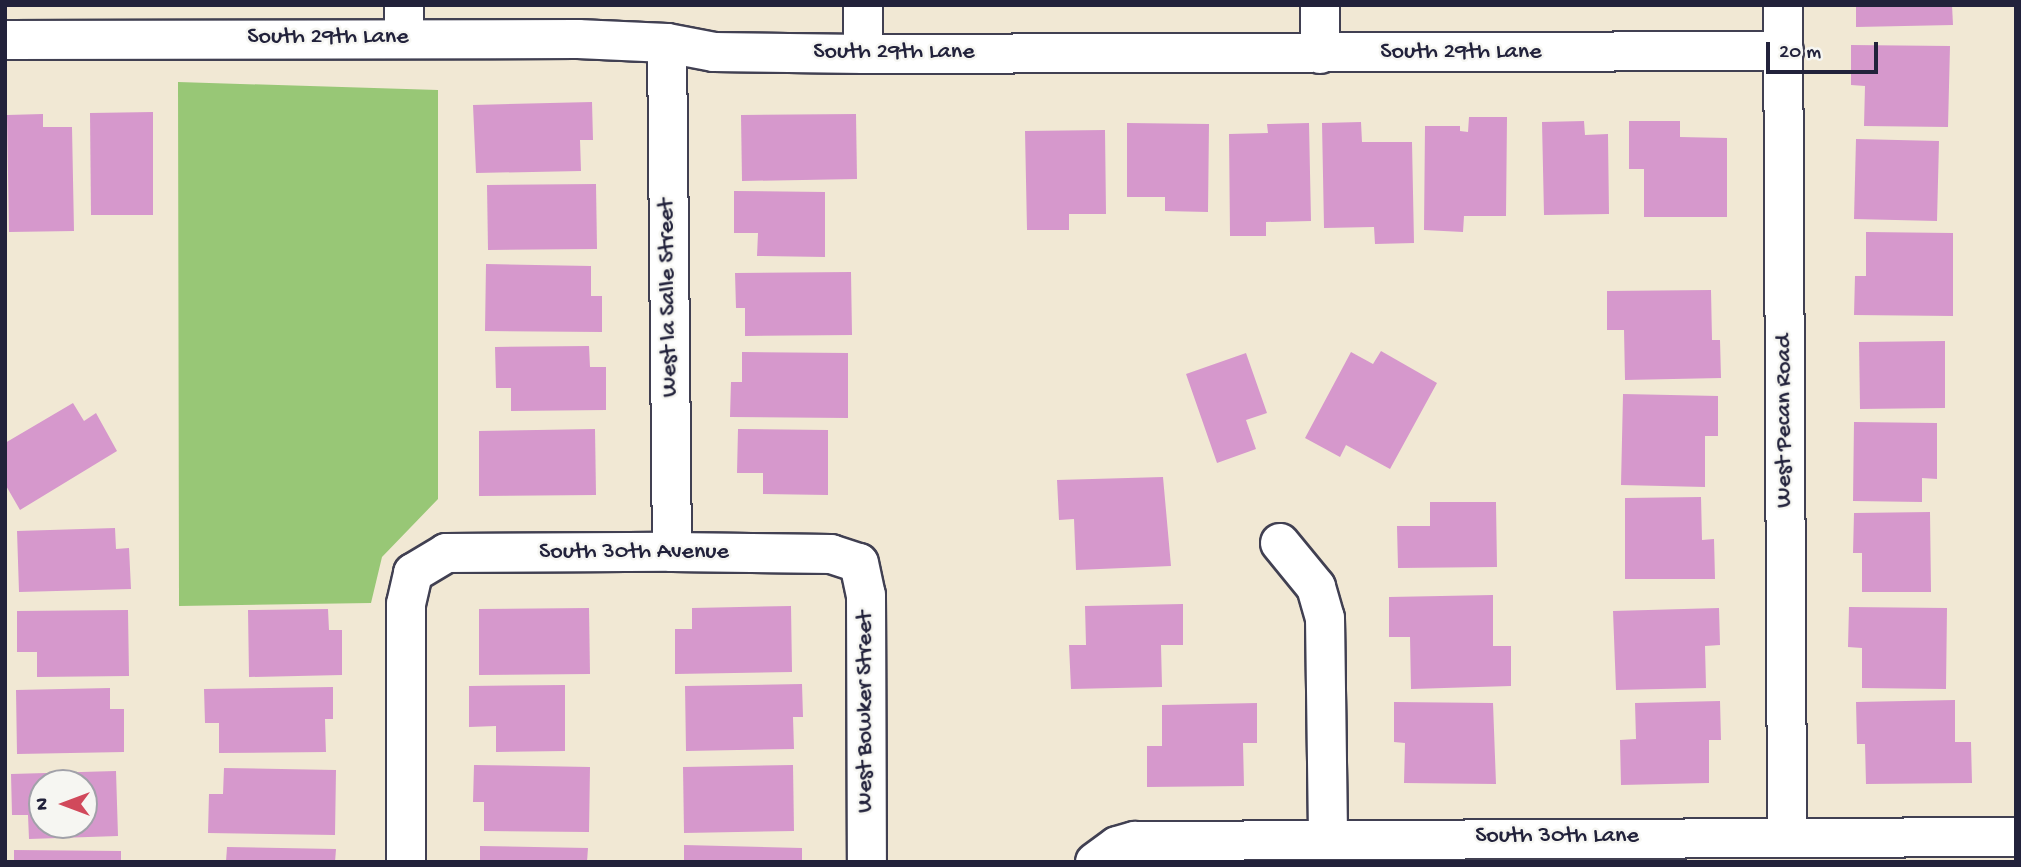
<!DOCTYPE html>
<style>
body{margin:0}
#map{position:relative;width:2021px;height:867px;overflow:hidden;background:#f1e8d4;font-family:"Gochi Hand",sans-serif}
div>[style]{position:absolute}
.green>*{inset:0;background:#98c776}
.building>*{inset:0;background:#d698cc}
.roads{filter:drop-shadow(2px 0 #414052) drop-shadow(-2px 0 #414052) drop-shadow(0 2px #414052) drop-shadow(0 -2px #414052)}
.minor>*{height:38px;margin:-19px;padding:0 19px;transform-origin:19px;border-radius:19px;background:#fff}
span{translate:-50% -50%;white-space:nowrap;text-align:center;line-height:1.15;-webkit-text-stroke:5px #f6f6f2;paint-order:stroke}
.street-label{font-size:24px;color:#22223b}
.frame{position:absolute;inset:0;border:7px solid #22223b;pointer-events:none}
.north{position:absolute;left:28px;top:769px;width:70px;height:70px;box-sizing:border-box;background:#f6f6f2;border:2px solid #a1a1a9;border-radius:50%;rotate:270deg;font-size:19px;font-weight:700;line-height:28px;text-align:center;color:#22223b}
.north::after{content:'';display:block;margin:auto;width:24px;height:32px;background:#d1495b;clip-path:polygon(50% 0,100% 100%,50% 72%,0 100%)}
.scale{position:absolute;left:1766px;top:42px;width:112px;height:32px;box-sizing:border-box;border:4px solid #22223b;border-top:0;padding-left:9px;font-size:21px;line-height:24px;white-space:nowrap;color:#22223b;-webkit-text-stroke:5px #f6f6f2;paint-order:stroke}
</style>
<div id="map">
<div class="green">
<i style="clip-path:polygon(178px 82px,438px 90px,438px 499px,382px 557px,371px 603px,179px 606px)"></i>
</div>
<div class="building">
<i style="clip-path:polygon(1856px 5px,1952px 5px,1953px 25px,1856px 27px)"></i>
<i style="clip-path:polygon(1851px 45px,1950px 46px,1948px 127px,1864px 126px,1865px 86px,1851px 85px)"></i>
<i style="clip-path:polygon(592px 102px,593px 140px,580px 140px,581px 171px,476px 173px,473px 105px)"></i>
<i style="clip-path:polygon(153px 112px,153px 215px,91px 215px,90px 113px)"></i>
<i style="clip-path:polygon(43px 114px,43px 127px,72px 127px,74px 231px,9px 232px,7px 115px)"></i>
<i style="clip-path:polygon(856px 114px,857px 179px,742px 181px,741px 115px)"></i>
<i style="clip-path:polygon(1469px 117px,1507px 117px,1506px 216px,1464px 216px,1463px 232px,1424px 230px,1425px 126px,1460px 126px,1460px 131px,1468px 132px)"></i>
<i style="clip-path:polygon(1584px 121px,1585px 135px,1608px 134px,1609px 214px,1544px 215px,1542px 122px)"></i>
<i style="clip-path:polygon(1629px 121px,1680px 121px,1680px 137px,1727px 138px,1727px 217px,1644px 217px,1644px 169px,1629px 169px)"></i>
<i style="clip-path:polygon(1361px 122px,1362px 142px,1412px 142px,1414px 243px,1375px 244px,1374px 227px,1324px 228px,1322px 123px)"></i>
<i style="clip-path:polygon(1127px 123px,1209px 124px,1208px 212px,1165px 211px,1165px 197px,1127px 197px)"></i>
<i style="clip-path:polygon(1309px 123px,1311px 221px,1266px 222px,1266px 236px,1230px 236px,1229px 134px,1268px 133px,1267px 124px)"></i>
<i style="clip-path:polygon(1105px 130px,1106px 214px,1069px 214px,1069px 230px,1027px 230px,1025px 131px)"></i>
<i style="clip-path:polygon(1856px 139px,1939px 141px,1937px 221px,1854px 219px)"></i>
<i style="clip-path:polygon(596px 184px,597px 249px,488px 250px,487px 185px)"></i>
<i style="clip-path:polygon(734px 191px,825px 192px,825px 257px,757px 256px,758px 233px,734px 233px)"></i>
<i style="clip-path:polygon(1866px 232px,1953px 233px,1953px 316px,1854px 315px,1855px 276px,1866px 276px)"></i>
<i style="clip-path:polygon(486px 264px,591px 266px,591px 296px,602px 296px,602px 332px,485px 331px)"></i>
<i style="clip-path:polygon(851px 272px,852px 335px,745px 336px,745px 308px,736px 308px,735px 273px)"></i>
<i style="clip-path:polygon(1711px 290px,1712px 340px,1720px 340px,1721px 378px,1625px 380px,1624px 330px,1607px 330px,1607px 291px)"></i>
<i style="clip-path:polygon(1945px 341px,1945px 408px,1860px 409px,1859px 342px)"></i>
<i style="clip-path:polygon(589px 346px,590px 367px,606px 367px,606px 410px,511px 411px,511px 388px,496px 388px,495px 347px)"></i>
<i style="clip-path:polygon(1381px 351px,1437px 383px,1390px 469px,1346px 445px,1340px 457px,1305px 438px,1351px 352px,1373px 364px)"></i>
<i style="clip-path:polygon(742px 352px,848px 353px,848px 418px,730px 417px,731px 382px,742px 382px)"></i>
<i style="clip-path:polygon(1246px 353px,1267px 413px,1246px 420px,1256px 449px,1217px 463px,1186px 374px)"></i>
<i style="clip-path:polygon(1623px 394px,1718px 396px,1718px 436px,1705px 436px,1705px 487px,1621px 485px)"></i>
<i style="clip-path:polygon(73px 403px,84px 421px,96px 413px,117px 451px,20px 510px,5px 484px,5px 443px)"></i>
<i style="clip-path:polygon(1854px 422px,1937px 423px,1937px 479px,1922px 478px,1922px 502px,1853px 501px)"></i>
<i style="clip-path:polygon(595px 429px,596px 495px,479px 496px,479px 431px)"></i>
<i style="clip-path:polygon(738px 429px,828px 430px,828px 495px,763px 494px,763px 473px,737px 473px)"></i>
<i style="clip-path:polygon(1163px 477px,1171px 566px,1076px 570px,1074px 519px,1059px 520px,1057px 480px)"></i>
<i style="clip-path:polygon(1701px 497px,1702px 540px,1714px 539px,1715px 579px,1625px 579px,1625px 498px)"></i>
<i style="clip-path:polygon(1430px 502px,1496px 502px,1497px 567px,1398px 568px,1397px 526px,1430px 526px)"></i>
<i style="clip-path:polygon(1930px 512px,1931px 592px,1862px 592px,1862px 553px,1853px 553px,1854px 513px)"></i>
<i style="clip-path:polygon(115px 528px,116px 549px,129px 548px,131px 589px,19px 592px,17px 531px)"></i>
<i style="clip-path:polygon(1493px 595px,1493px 646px,1511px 646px,1511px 686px,1411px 689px,1410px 637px,1389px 637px,1389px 597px)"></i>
<i style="clip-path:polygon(1183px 604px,1183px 645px,1161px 645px,1162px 687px,1071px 689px,1069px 645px,1086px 645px,1085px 606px)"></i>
<i style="clip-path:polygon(791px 606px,792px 672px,675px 674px,675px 629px,692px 629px,692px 608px)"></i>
<i style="clip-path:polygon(1849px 607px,1947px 608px,1946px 689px,1862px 688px,1862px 648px,1848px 647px)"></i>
<i style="clip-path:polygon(589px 608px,590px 674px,479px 675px,479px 609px)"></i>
<i style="clip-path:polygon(1719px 608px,1720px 645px,1705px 646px,1706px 688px,1616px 690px,1613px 611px)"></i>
<i style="clip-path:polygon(328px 609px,329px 630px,342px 630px,342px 675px,249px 677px,248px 610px)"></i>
<i style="clip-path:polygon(128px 610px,129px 676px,37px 677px,37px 652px,17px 652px,17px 611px)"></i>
<i style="clip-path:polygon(802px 684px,803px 717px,793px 717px,794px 749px,686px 751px,685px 686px)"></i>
<i style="clip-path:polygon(565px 685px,565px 751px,496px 752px,496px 726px,469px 727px,469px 686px)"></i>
<i style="clip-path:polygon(333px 687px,333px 719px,325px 719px,326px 752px,219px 753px,219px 723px,205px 723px,204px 689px)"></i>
<i style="clip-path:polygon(110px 688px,110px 709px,124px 709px,124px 752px,17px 754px,16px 690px)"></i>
<i style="clip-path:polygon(1955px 700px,1955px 742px,1971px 742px,1972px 783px,1866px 784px,1865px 744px,1857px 744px,1856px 702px)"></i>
<i style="clip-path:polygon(1720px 701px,1721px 740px,1709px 740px,1709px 783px,1621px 785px,1620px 740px,1636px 739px,1635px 703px)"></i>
<i style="clip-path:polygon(1394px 702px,1493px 703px,1496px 784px,1404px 783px,1405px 743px,1394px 742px)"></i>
<i style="clip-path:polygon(1257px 703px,1257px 743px,1243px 743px,1244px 786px,1147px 787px,1147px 746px,1162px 746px,1162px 705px)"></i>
<i style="clip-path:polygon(474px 765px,590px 767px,589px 832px,484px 831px,484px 802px,473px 802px)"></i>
<i style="clip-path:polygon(793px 765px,794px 831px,684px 833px,683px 767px)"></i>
<i style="clip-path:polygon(224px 768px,336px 770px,335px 835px,208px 833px,209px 794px,223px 794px)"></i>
<i style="clip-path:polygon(evenodd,116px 771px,118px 836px,29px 839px,28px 815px,12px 815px,11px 774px,116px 771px,42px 783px,84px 783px,84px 825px,42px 825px,42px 783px)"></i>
<i style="clip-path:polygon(684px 845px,802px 848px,802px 862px,684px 862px)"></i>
<i style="clip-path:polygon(480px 846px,588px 848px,587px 862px,480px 862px)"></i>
<i style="clip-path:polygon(227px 847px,336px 849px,335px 862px,226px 862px)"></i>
<i style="clip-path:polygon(14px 850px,121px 851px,121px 862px,14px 862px)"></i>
</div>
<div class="roads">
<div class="minor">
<i style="left:404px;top:5px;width:32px;rotate:90deg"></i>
<i style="left:863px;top:5px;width:49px;rotate:90deg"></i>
<i style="left:1320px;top:5px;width:49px;rotate:90deg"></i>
<i style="left:1783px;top:5px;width:831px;rotate:89.72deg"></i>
<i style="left:5px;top:40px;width:573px;rotate:-0.1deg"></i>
<i style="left:578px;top:39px;width:89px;rotate:2.6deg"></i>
<i style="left:667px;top:43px;width:48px;rotate:10.8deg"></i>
<i style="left:714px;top:52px;width:149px;rotate:0.8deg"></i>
<i style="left:863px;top:54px;width:921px;rotate:-0.19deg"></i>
<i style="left:667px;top:43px;width:509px;rotate:89.44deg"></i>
<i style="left:1280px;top:543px;width:57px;rotate:50.7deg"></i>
<i style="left:1316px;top:587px;width:32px;rotate:74deg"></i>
<i style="left:1325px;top:618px;width:221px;rotate:89.2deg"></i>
<i style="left:406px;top:862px;width:258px;rotate:-90deg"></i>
<i style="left:406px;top:604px;width:32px;rotate:-77deg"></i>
<i style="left:413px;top:573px;width:39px;rotate:-31deg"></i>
<i style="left:446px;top:553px;width:226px;rotate:-0.3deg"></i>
<i style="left:672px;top:552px;width:159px;rotate:0.7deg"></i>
<i style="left:831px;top:554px;width:29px;rotate:18deg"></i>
<i style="left:859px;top:563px;width:33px;rotate:78deg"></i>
<i style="left:866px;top:595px;width:267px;rotate:89.8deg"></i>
<i style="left:1095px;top:862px;width:27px;rotate:-36deg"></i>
<i style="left:1117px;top:846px;width:19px;rotate:-16deg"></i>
<i style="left:1135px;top:841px;width:881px;rotate:-0.26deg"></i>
</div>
</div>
<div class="street-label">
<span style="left:328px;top:38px">South 29th Lane</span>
<span style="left:894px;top:53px">South 29th Lane</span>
<span style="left:1461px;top:53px">South 29th Lane</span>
<span style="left:669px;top:298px;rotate:-91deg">West la Salle Street</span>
<span style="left:1785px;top:421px;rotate:-90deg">West Pecan Road</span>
<span style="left:634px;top:553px">South 30th Avenue</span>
<span style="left:866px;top:712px;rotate:-90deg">West Bowker Street</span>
<span style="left:1557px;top:837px">South 30th Lane</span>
</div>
<div class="frame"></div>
<div class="north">N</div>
<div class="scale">20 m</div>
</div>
